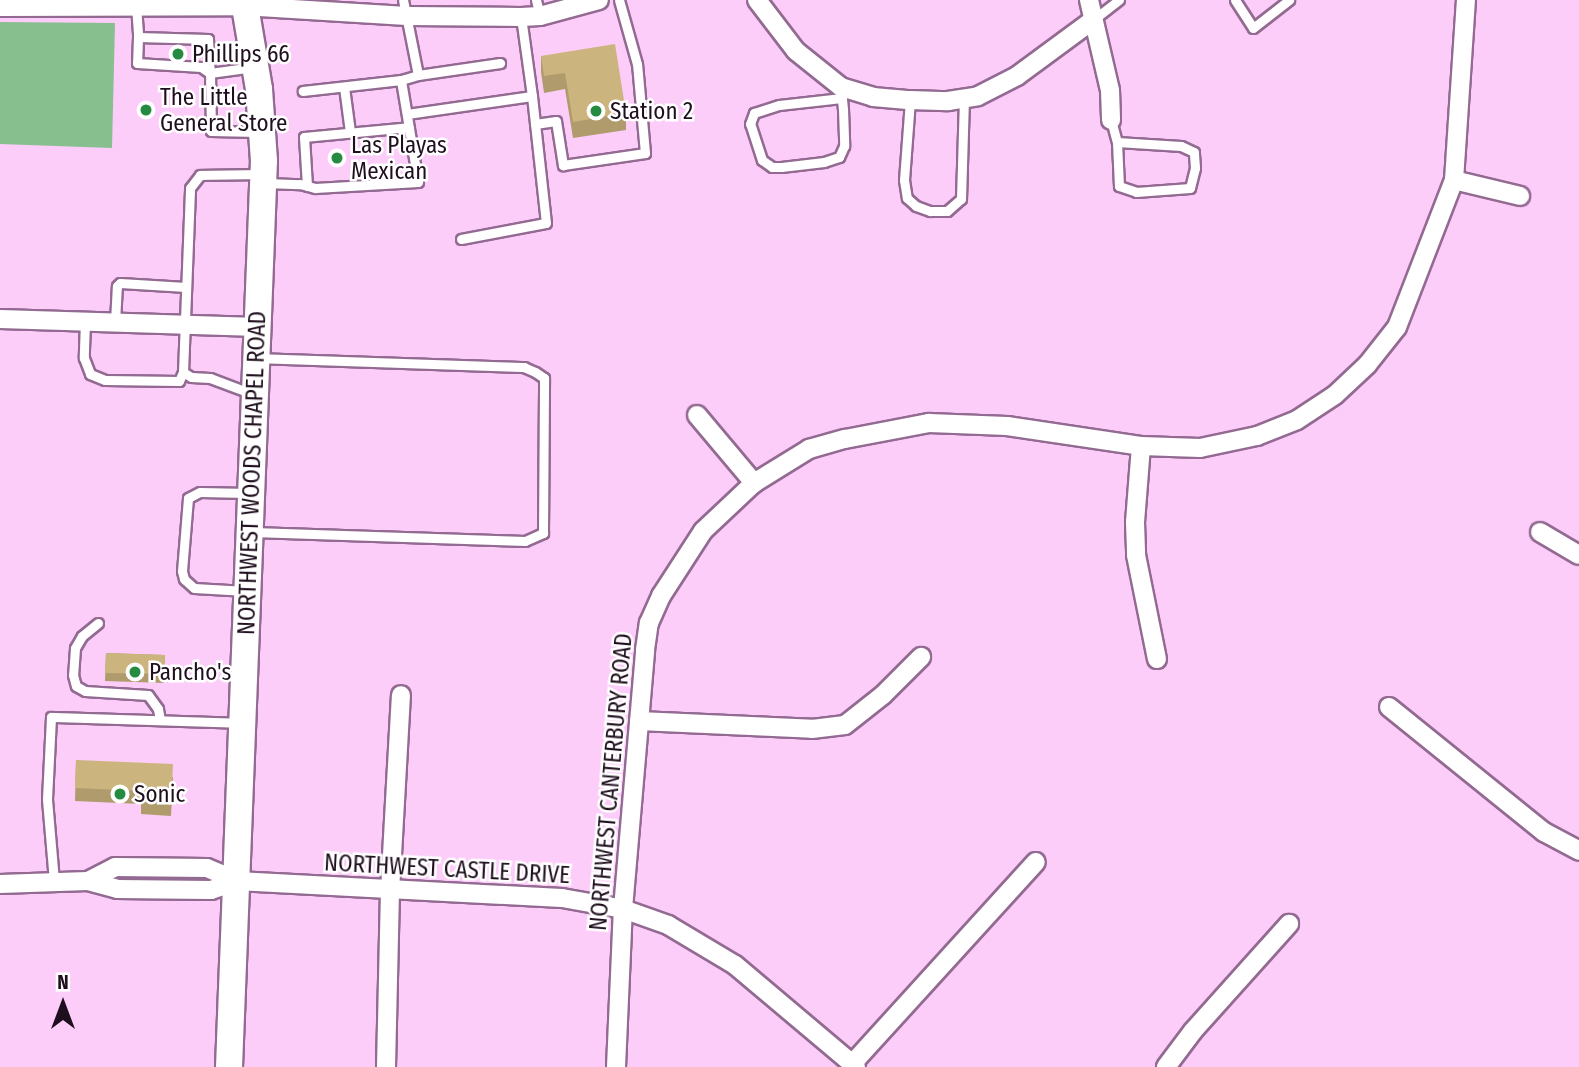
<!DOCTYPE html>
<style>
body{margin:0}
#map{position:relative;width:1579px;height:1067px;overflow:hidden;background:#fbcdf8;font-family:"Fira Sans Condensed",sans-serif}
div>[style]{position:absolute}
.green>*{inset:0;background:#87bf8f}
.roads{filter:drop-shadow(2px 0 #936a91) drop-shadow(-2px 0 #936a91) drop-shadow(0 2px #936a91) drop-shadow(0 -2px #936a91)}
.service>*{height:9px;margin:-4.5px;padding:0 4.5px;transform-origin:4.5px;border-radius:4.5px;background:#fff}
.minor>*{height:18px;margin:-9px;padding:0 9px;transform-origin:9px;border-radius:9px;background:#fff}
.secondary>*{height:26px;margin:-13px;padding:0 13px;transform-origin:13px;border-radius:13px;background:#fff}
.wall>*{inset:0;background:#af9b6c}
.building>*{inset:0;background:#cbb47d}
.dots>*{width:19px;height:19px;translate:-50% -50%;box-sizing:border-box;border:4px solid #fff;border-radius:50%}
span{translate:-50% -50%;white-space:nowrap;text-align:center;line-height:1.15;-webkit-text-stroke:5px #fff;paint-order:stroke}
.poi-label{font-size:23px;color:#1f0f1e}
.left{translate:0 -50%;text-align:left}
.street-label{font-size:23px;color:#1f0f1e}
.north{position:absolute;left:28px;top:969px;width:70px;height:70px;-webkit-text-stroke:5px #fff;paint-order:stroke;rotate:0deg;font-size:19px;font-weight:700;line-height:28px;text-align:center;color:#1f0f1e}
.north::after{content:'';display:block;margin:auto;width:24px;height:32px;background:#1f0f1e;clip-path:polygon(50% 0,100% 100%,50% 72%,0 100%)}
</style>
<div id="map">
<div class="green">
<i style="clip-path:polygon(0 22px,115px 23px,112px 148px,0 144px)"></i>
</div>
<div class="roads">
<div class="service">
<i style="left:536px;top:0;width:16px;rotate:76deg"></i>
<i style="left:1235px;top:0;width:33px;rotate:57deg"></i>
<i style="left:1253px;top:28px;width:46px;rotate:-37.9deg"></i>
<i style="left:136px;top:5px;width:32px;rotate:86deg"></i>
<i style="left:138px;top:37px;width:70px;rotate:1.6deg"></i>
<i style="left:208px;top:39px;width:34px;rotate:87deg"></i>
<i style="left:210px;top:73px;width:44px;rotate:-7.8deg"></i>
<i style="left:1093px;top:20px;width:33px;rotate:-38deg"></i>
<i style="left:138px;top:37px;width:26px;rotate:92deg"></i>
<i style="left:137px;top:63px;width:64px;rotate:3.6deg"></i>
<i style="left:201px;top:67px;width:11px;rotate:34deg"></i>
<i style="left:210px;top:73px;width:58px;rotate:89deg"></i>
<i style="left:211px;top:131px;width:47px;rotate:1.2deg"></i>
<i style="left:418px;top:75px;width:83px;rotate:-8.3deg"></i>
<i style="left:401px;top:80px;width:18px;rotate:-16deg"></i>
<i style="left:418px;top:75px;width:76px;rotate:-101.3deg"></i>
<i style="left:344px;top:87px;width:45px;rotate:82.4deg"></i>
<i style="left:841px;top:87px;width:22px;rotate:85deg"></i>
<i style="left:843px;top:109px;width:37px;rotate:88deg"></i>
<i style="left:844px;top:146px;width:12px;rotate:114deg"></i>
<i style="left:839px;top:157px;width:16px;rotate:162deg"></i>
<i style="left:824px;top:162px;width:43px;rotate:173.4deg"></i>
<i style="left:781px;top:167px;width:9px;rotate:180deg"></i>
<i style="left:772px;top:167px;width:12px;rotate:-145deg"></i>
<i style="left:762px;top:160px;width:38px;rotate:-108deg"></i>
<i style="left:750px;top:124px;width:12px;rotate:-70deg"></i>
<i style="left:754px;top:113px;width:26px;rotate:-18deg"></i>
<i style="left:779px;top:105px;width:63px;rotate:-6.3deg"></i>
<i style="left:910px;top:100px;width:80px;rotate:94.3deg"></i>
<i style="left:904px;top:180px;width:18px;rotate:81deg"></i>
<i style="left:907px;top:198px;width:12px;rotate:42deg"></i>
<i style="left:916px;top:206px;width:15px;rotate:20deg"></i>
<i style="left:930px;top:211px;width:17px"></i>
<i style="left:947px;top:211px;width:18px;rotate:-41deg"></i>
<i style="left:961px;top:199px;width:100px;rotate:-88.3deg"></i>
<i style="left:407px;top:114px;width:126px;rotate:-8.2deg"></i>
<i style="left:532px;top:96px;width:80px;rotate:-97.9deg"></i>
<i style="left:1111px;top:120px;width:23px;rotate:75deg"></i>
<i style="left:1117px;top:142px;width:44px;rotate:87.4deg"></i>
<i style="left:1119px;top:186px;width:18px;rotate:19deg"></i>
<i style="left:1136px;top:192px;width:54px;rotate:-4.2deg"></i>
<i style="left:1190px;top:188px;width:21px;rotate:-76deg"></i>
<i style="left:1195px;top:168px;width:16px;rotate:-94deg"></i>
<i style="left:1194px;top:152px;width:14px;rotate:-155deg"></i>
<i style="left:1181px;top:146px;width:64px;rotate:-176.4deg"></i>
<i style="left:535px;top:124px;width:21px;rotate:-8deg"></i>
<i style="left:556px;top:121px;width:45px;rotate:81deg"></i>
<i style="left:563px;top:165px;width:83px;rotate:-8.3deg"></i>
<i style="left:645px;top:153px;width:89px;rotate:-95.1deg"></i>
<i style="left:637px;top:64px;width:66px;rotate:-105.7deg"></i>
<i style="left:265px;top:183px;width:35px;rotate:2deg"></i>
<i style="left:300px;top:184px;width:16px;rotate:15deg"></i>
<i style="left:315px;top:188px;width:103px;rotate:-3.3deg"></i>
<i style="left:418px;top:182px;width:103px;rotate:-99.5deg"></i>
<i style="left:401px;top:80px;width:99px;rotate:173.6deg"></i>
<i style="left:307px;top:186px;width:49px;rotate:-93.5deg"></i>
<i style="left:304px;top:137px;width:105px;rotate:-5.4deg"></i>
<i style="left:461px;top:239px;width:86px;rotate:-10.7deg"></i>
<i style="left:546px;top:223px;width:128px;rotate:-96.3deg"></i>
<i style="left:85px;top:321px;width:37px;rotate:92deg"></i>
<i style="left:84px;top:358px;width:17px;rotate:69deg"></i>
<i style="left:90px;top:374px;width:16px;rotate:22deg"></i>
<i style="left:105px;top:380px;width:74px;rotate:0.8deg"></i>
<i style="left:179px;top:381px;width:10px;rotate:-66deg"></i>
<i style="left:183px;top:372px;width:184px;rotate:-87.8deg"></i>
<i style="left:190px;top:188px;width:16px;rotate:-52deg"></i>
<i style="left:200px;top:175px;width:59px;rotate:-1deg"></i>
<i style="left:115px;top:322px;width:36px;rotate:-87deg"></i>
<i style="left:117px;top:286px;width:4px;rotate:-45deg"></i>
<i style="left:120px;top:283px;width:66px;rotate:3.5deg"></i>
<i style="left:183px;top:372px;width:9px;rotate:32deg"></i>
<i style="left:191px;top:377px;width:19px;rotate:3deg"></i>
<i style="left:210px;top:378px;width:43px;rotate:20.6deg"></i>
<i style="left:253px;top:532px;width:272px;rotate:1.9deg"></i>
<i style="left:525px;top:541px;width:20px;rotate:-24deg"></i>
<i style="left:543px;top:533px;width:155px;rotate:-89.6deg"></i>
<i style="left:544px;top:378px;width:11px;rotate:-146deg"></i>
<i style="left:535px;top:372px;width:12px;rotate:-156deg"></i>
<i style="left:524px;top:367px;width:265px;rotate:-178.1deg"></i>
<i style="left:246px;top:591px;width:52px;rotate:-176.7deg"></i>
<i style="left:194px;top:588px;width:13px;rotate:-138deg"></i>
<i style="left:184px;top:579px;width:8px;rotate:-104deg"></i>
<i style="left:182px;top:571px;width:73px;rotate:-85.3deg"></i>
<i style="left:188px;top:498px;width:13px;rotate:-27deg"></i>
<i style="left:200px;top:492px;width:48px;rotate:1.2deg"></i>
<i style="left:98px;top:623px;width:21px;rotate:141deg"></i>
<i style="left:82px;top:636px;width:14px;rotate:120deg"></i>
<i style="left:75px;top:648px;width:27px;rotate:94deg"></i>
<i style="left:73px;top:675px;width:11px;rotate:75deg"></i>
<i style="left:76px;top:686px;width:10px;rotate:29deg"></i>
<i style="left:85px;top:691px;width:63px;rotate:3.6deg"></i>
<i style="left:148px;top:695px;width:17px;rotate:54deg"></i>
<i style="left:158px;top:709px;width:11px;rotate:80deg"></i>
<i style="left:54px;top:881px;width:82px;rotate:-94.9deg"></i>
<i style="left:47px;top:799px;width:82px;rotate:-87.2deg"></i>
<i style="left:51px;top:717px;width:190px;rotate:1.8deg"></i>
</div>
<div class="minor">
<i style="left:757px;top:0;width:64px;rotate:52.6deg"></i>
<i style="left:796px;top:51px;width:58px;rotate:38.7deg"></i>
<i style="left:841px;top:87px;width:34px;rotate:17deg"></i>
<i style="left:873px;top:97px;width:37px;rotate:5deg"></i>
<i style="left:910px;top:100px;width:38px;rotate:2deg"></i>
<i style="left:948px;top:101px;width:30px;rotate:-9deg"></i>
<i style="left:978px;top:96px;width:44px;rotate:-27.1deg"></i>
<i style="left:1017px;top:76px;width:94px;rotate:-36.4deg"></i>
<i style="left:1089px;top:0;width:92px;rotate:76.9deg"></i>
<i style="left:1110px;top:90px;width:30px;rotate:88deg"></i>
<i style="left:0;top:7px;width:243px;rotate:-0.2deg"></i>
<i style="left:243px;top:6px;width:164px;rotate:3.5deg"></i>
<i style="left:407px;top:16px;width:114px;rotate:0.5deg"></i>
<i style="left:521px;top:17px;width:19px;rotate:-3deg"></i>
<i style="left:540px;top:16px;width:61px;rotate:-15.2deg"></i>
<i style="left:1454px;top:180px;width:68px;rotate:13.6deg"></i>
<i style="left:0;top:319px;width:258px;rotate:1.8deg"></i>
<i style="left:697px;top:415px;width:89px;rotate:50deg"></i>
<i style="left:1141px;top:446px;width:76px;rotate:94.5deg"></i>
<i style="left:1135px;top:522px;width:33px;rotate:88deg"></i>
<i style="left:1136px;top:555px;width:106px;rotate:78.6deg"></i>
<i style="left:1540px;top:532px;width:45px;rotate:30.5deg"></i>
<i style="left:1389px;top:707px;width:199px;rotate:38.9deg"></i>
<i style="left:1544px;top:832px;width:40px;rotate:28deg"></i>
<i style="left:639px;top:721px;width:173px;rotate:2.6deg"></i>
<i style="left:812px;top:729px;width:33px;rotate:-7deg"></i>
<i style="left:845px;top:725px;width:48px;rotate:-38.3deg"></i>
<i style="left:883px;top:695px;width:54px;rotate:-45deg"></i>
<i style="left:88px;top:881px;width:30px;rotate:-27deg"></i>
<i style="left:115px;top:867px;width:92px;rotate:0.6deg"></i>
<i style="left:207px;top:868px;width:33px;rotate:23deg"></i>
<i style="left:0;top:884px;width:88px;rotate:-2deg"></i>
<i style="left:88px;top:881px;width:30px;rotate:15deg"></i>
<i style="left:117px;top:889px;width:94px;rotate:0.6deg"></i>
<i style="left:211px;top:890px;width:28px;rotate:-19deg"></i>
<i style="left:237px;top:881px;width:325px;rotate:3deg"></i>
<i style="left:562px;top:898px;width:62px;rotate:10.2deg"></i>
<i style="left:623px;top:909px;width:48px;rotate:19.6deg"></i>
<i style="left:668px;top:925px;width:78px;rotate:30.8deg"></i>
<i style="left:735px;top:965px;width:158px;rotate:40.1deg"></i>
<i style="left:852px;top:1064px;width:273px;rotate:-47.7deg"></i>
<i style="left:386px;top:1067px;width:176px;rotate:-88.7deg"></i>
<i style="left:390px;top:891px;width:196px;rotate:-86.8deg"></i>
<i style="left:616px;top:1067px;width:158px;rotate:-87.5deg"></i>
<i style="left:623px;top:909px;width:260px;rotate:-85.1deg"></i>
<i style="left:645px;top:650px;width:27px;rotate:-82deg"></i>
<i style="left:649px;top:623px;width:30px;rotate:-66deg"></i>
<i style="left:661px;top:596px;width:77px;rotate:-57.1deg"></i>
<i style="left:703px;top:531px;width:70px;rotate:-43.3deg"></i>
<i style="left:754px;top:483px;width:65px;rotate:-31.7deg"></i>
<i style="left:809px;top:449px;width:37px;rotate:-16deg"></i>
<i style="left:845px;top:439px;width:86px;rotate:-10.8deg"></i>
<i style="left:929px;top:423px;width:78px;rotate:2.2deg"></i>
<i style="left:1007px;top:426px;width:135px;rotate:8.5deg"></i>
<i style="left:1141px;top:446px;width:59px;rotate:1.9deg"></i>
<i style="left:1200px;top:448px;width:58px;rotate:-11.9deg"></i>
<i style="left:1257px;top:436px;width:43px;rotate:-21.8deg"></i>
<i style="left:1297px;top:420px;width:45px;rotate:-33.3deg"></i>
<i style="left:1335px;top:395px;width:44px;rotate:-43.2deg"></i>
<i style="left:1367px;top:365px;width:48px;rotate:-51.7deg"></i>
<i style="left:1397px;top:327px;width:158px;rotate:-68.8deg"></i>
<i style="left:1454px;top:180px;width:180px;rotate:-86.2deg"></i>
<i style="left:1166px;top:1067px;width:45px;rotate:-53.1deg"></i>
<i style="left:1193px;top:1031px;width:144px;rotate:-48.1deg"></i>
</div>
<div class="secondary">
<i style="left:229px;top:1067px;width:907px;rotate:-87.79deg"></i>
<i style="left:264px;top:161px;width:72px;rotate:-94deg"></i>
<i style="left:259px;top:89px;width:90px;rotate:-99.6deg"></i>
</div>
</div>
<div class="wall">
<i style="clip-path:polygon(541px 56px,626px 113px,626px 130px,573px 138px,565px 89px,544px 93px,541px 72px)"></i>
<i style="clip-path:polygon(106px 653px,165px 655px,164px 683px,105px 681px)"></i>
<i style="clip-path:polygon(76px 760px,173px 777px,171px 816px,141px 814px,141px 804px,75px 801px)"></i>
</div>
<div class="building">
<i style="clip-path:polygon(615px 44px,626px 113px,573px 122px,565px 73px,544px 76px,541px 56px)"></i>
<i style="clip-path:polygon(106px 653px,165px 655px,164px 674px,105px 673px)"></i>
<i style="clip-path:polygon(76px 760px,173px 764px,171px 803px,141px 802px,141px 791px,75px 788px)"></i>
</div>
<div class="dots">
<i style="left:178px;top:54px;background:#258b40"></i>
<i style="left:146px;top:110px;background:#258b40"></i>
<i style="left:596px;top:111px;background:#258b40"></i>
<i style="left:337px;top:158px;background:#258b40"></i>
<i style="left:135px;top:672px;background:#258b40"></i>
<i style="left:120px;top:794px;background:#258b40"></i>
</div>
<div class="poi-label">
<span class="left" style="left:192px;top:54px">Phillips 66</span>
<span class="left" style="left:160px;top:110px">The Little<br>General Store</span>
<span class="left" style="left:610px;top:111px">Station 2</span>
<span class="left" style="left:351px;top:158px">Las Playas<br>Mexican</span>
<span class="left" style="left:149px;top:672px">Pancho's</span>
<span class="left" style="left:134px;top:794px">Sonic</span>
</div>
<div class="street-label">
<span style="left:252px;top:473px;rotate:-88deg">NORTHWEST WOODS CHAPEL ROAD</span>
<span style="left:611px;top:782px;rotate:-85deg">NORTHWEST CANTERBURY ROAD</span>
<span style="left:447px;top:869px;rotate:3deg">NORTHWEST CASTLE DRIVE</span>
</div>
<div class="north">N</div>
</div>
